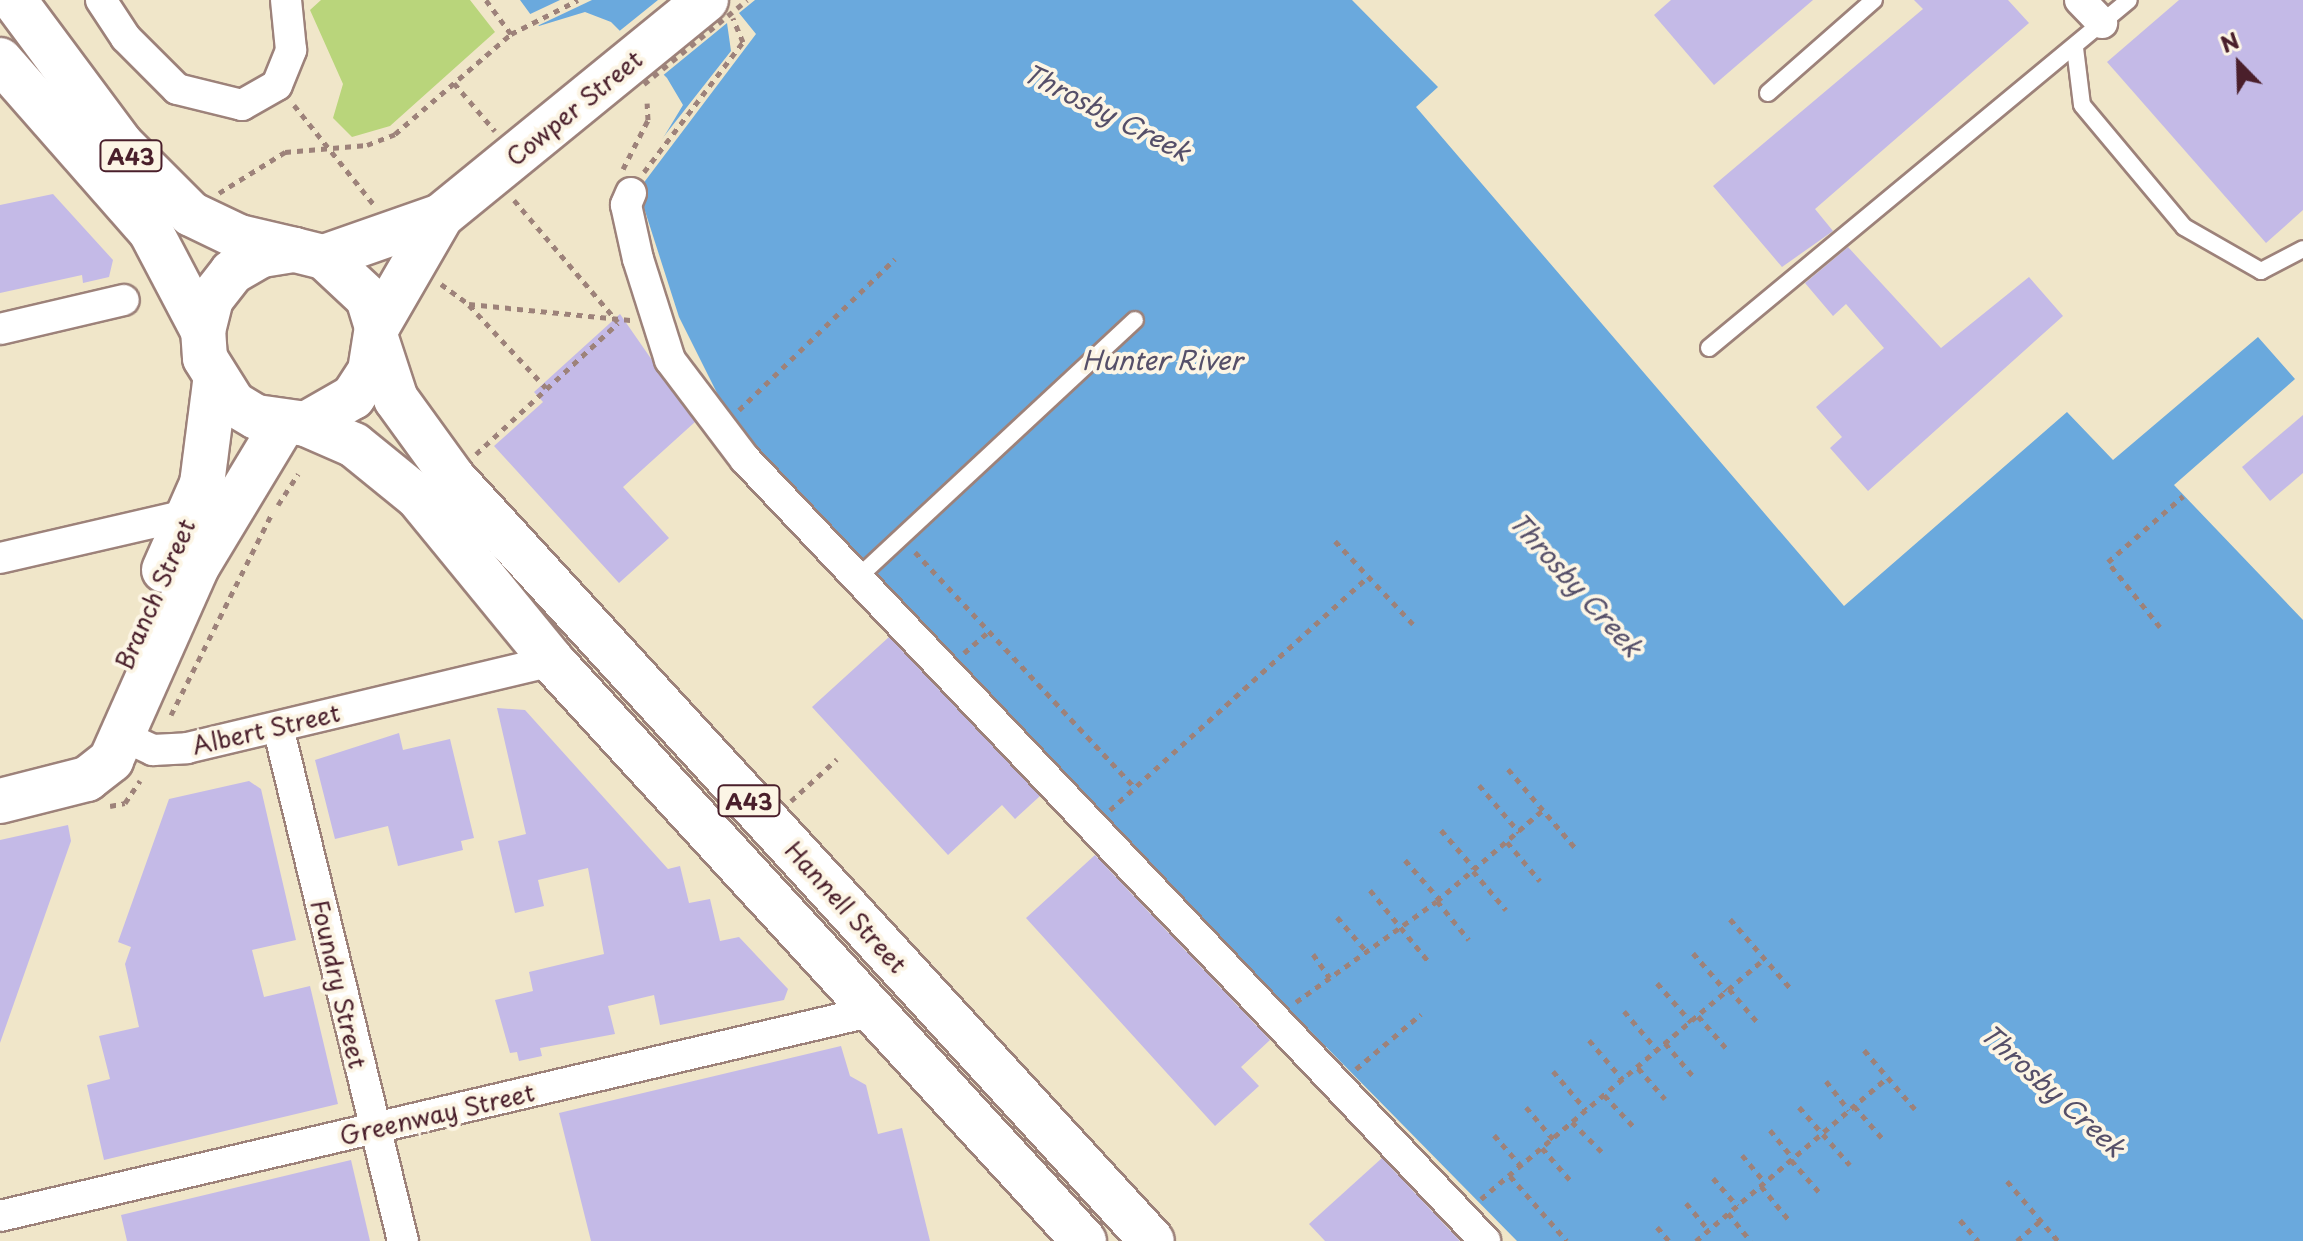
<!DOCTYPE html>
<style>
body{margin:0}
#map{position:relative;width:2303px;height:1241px;overflow:hidden;background:#f0e6c9;font-family:"Playpen Sans",sans-serif}
div>[style]{position:absolute}
.green>*{inset:0;background:#b9d57b}
.water>*{inset:0;background:#6aa9dd}
.pier>*{inset:0;background:#f0e6c9}
.building>*{inset:0;background:#c4bae7}
.path>*{height:5px;margin-top:-2.5px;transform-origin:0;background:repeating-linear-gradient(90deg,#9d827a 0 6px,transparent 0 12px)}
.roads{filter:drop-shadow(2px 0 #9d827a) drop-shadow(-2px 0 #9d827a) drop-shadow(0 2px #9d827a) drop-shadow(0 -2px #9d827a)}
.lane>*{height:16px;margin:-8px;padding:0 8px;transform-origin:8px;border-radius:8px;background:#fff}
.street>*{height:30px;margin:-15px;padding:0 15px;transform-origin:15px;border-radius:15px;background:#fff}
.secondary>*{height:44px;margin:-22px;padding:0 22px;transform-origin:22px;border-radius:22px;background:#fff}
.highway>*{height:44px;margin:-22px;padding:0 22px;transform-origin:22px;border-radius:22px;background:#fff}
.path-bridge>*{height:5px;margin-top:-2.5px;transform-origin:0;background:repeating-linear-gradient(90deg,#9d827a 0 6px,transparent 0 12px)}
span{translate:-50% -50%;white-space:nowrap;text-align:center;line-height:1.15;-webkit-text-stroke:8px #fcf5e5;paint-order:stroke}
.shield-label span{padding:2px 6px;background:#fcf5e5;border:2px solid;border-radius:6px;-webkit-text-stroke-width:0}
.shield-label{font-size:22px;color:#4a1f2b;font-weight:700}
.street-label{font-size:24px;color:#4a1f2b}
.water-label{font-size:26px;color:#554f69;font-style:italic}
.north{position:absolute;left:2199px;top:24px;width:80px;height:80px;-webkit-text-stroke:6px #fcf5e5;paint-order:stroke;rotate:337deg;font-size:22px;font-weight:700;line-height:32px;text-align:center;color:#4a1f2b}
.north::after{content:'';display:block;margin:auto;width:28px;height:36px;background:#4a1f2b;clip-path:polygon(50% 0,100% 100%,50% 72%,0 100%)}
</style>
<div id="map">
<div class="green">
<i style="clip-path:polygon(321px 0,470px 0,495px 32px,390px 126px,352px 137px,333px 118px,343px 84px,310px 10px)"></i>
</div>
<div class="water">
<i style="clip-path:polygon(520px 0,1352px 0,1438px 87px,1416px 107px,1844px 606px,2067px 412px,2113px 460px,2258px 337px,2295px 379px,2174px 485px,2303px 620px,2303px 1241px,1517px 1241px,1101px 818px,730px 419px,679px 317px,636px 183px,683px 105px,667px 78px,611px 22px,585px 12px,539px 26px)"></i>
</div>
<div class="pier">
<i style="clip-path:polygon(560px 0,592px 0,535px 27px,526px 16px)"></i>
<i style="clip-path:polygon(658px 0,755px 0,739px 13px,756px 34px,636px 193px,632px 182px,643px 163px,731px 51px,727px 23px,661px 77px,617px 33px)"></i>
</div>
<div class="building">
<i style="clip-path:polygon(1671px 0,1813px 0,1714px 85px,1654px 15px)"></i>
<i style="clip-path:polygon(1914px 0,2008px 0,2029px 23px,1815px 209px,1833px 231px,1782px 267px,1713px 186px,1923px 9px)"></i>
<i style="clip-path:polygon(2179px 0,2303px 0,2303px 210px,2266px 243px,2107px 62px)"></i>
<i style="clip-path:polygon(53px 194px,113px 260px,109px 277px,83px 283px,82px 275px,0 293px,0 205px)"></i>
<i style="clip-path:polygon(1848px 247px,1941px 348px,2029px 277px,2063px 316px,1868px 491px,1830px 448px,1842px 437px,1816px 407px,1884px 348px,1846px 304px,1833px 316px,1805px 283px)"></i>
<i style="clip-path:polygon(620px 314px,695px 422px,623px 487px,669px 538px,619px 583px,494px 446px,543px 402px,534px 392px)"></i>
<i style="clip-path:polygon(2303px 415px,2303px 473px,2270px 501px,2242px 467px)"></i>
<i style="clip-path:polygon(889px 637px,1040px 796px,1015px 819px,1002px 805px,948px 855px,812px 707px)"></i>
<i style="clip-path:polygon(497px 708px,525px 710px,668px 869px,680px 866px,689px 903px,710px 899px,720px 941px,739px 937px,788px 989px,784px 1000px,660px 1025px,654px 995px,608px 1006px,615px 1034px,540px 1048px,542px 1056px,519px 1061px,517px 1052px,510px 1053px,495px 1000px,533px 991px,529px 972px,604px 954px,588px 868px,538px 880px,544px 906px,515px 913px,498px 841px,526px 834px)"></i>
<i style="clip-path:polygon(399px 733px,403px 750px,450px 739px,474px 838px,461px 841px,463px 850px,398px 866px,388px 826px,335px 839px,315px 760px)"></i>
<i style="clip-path:polygon(249px 781px,261px 789px,296px 940px,252px 950px,264px 997px,310px 986px,338px 1104px,104px 1160px,87px 1085px,110px 1079px,99px 1036px,139px 1027px,125px 964px,131px 947px,118px 942px,169px 799px)"></i>
<i style="clip-path:polygon(68px 825px,71px 841px,0 1043px,0 840px)"></i>
<i style="clip-path:polygon(1095px 855px,1270px 1040px,1241px 1067px,1259px 1086px,1215px 1126px,1026px 918px)"></i>
<i style="clip-path:polygon(841px 1046px,850px 1076px,866px 1085px,878px 1134px,902px 1128px,930px 1241px,591px 1241px,559px 1113px)"></i>
<i style="clip-path:polygon(1382px 1158px,1460px 1241px,1325px 1241px,1309px 1224px)"></i>
<i style="clip-path:polygon(351px 1160px,370px 1241px,127px 1241px,121px 1215px)"></i>
</div>
<div class="path">
<i style="left:486px;top:0;width:42px;rotate:53.7deg"></i>
<i style="left:454px;top:83px;width:63px;rotate:49.5deg"></i>
<i style="left:294px;top:105px;width:129px;rotate:51.3deg"></i>
<i style="left:623px;top:169px;width:55px;rotate:-63deg"></i>
<i style="left:648px;top:120px;width:17px;rotate:-93deg"></i>
<i style="left:644px;top:172px;width:163px;rotate:-52.7deg"></i>
<i style="left:743px;top:42px;width:26px;rotate:-113deg"></i>
<i style="left:219px;top:193px;width:78px;rotate:-31.8deg"></i>
<i style="left:285px;top:152px;width:82px;rotate:-4.9deg"></i>
<i style="left:367px;top:145px;width:30px;rotate:-21deg"></i>
<i style="left:395px;top:134px;width:153px;rotate:-40.8deg"></i>
<i style="left:511px;top:34px;width:75px;rotate:-26.9deg"></i>
<i style="left:514px;top:200px;width:160px;rotate:49.6deg"></i>
<i style="left:441px;top:284px;width:34px;rotate:36deg"></i>
<i style="left:469px;top:304px;width:162px;rotate:5.7deg"></i>
<i style="left:469px;top:305px;width:113px;rotate:47.1deg"></i>
<i style="left:739px;top:410px;width:217px;rotate:-44.1deg"></i>
<i style="left:476px;top:454px;width:193px;rotate:-42.7deg"></i>
<i style="left:278px;top:505px;width:37px;rotate:-57deg"></i>
<i style="left:1335px;top:541px;width:114px;rotate:46.8deg"></i>
<i style="left:915px;top:552px;width:321px;rotate:47deg"></i>
<i style="left:2160px;top:627px;width:83px;rotate:-128.7deg"></i>
<i style="left:2108px;top:562px;width:100px;rotate:-41.3deg"></i>
<i style="left:964px;top:653px;width:33px;rotate:-41deg"></i>
<i style="left:171px;top:715px;width:226px;rotate:-63.4deg"></i>
<i style="left:1508px;top:769px;width:106px;rotate:49.6deg"></i>
<i style="left:1479px;top:785px;width:62px;rotate:49.6deg"></i>
<i style="left:791px;top:801px;width:62px;rotate:-42.4deg"></i>
<i style="left:110px;top:806px;width:15px;rotate:-11deg"></i>
<i style="left:125px;top:803px;width:27px;rotate:-56deg"></i>
<i style="left:1110px;top:810px;width:348px;rotate:-42.1deg"></i>
<i style="left:1441px;top:830px;width:50px;rotate:49deg"></i>
<i style="left:1507px;top:842px;width:51px;rotate:49.8deg"></i>
<i style="left:1405px;top:860px;width:52px;rotate:48.9deg"></i>
<i style="left:1473px;top:871px;width:51px;rotate:49.8deg"></i>
<i style="left:1370px;top:890px;width:93px;rotate:50.7deg"></i>
<i style="left:1437px;top:901px;width:50px;rotate:50.6deg"></i>
<i style="left:1337px;top:917px;width:46px;rotate:49.4deg"></i>
<i style="left:1730px;top:919px;width:94px;rotate:48.9deg"></i>
<i style="left:1693px;top:953px;width:50px;rotate:49deg"></i>
<i style="left:1313px;top:954px;width:29px;rotate:55deg"></i>
<i style="left:1657px;top:983px;width:52px;rotate:48.9deg"></i>
<i style="left:1729px;top:989px;width:45px;rotate:49.5deg"></i>
<i style="left:1296px;top:1002px;width:173px;rotate:-35.6deg"></i>
<i style="left:1437px;top:901px;width:141px;rotate:-40.7deg"></i>
<i style="left:1624px;top:1011px;width:51px;rotate:49.8deg"></i>
<i style="left:1698px;top:1016px;width:43px;rotate:48.8deg"></i>
<i style="left:1589px;top:1040px;width:52px;rotate:49.6deg"></i>
<i style="left:1665px;top:1043px;width:43px;rotate:49.7deg"></i>
<i style="left:1864px;top:1050px;width:78px;rotate:49.2deg"></i>
<i style="left:1638px;top:1068px;width:41px;rotate:48.9deg"></i>
<i style="left:1356px;top:1069px;width:85px;rotate:-40.2deg"></i>
<i style="left:1553px;top:1071px;width:51px;rotate:49.8deg"></i>
<i style="left:1826px;top:1081px;width:37px;rotate:52deg"></i>
<i style="left:1604px;top:1095px;width:42px;rotate:46.9deg"></i>
<i style="left:1854px;top:1106px;width:43px;rotate:48.8deg"></i>
<i style="left:1526px;top:1107px;width:42px;rotate:49.8deg"></i>
<i style="left:1799px;top:1107px;width:77px;rotate:48.7deg"></i>
<i style="left:1572px;top:1122px;width:42px;rotate:45deg"></i>
<i style="left:1770px;top:1130px;width:36px;rotate:51deg"></i>
<i style="left:1494px;top:1135px;width:41px;rotate:48.9deg"></i>
<i style="left:1542px;top:1148px;width:43px;rotate:48.8deg"></i>
<i style="left:1742px;top:1155px;width:35px;rotate:50deg"></i>
<i style="left:1791px;top:1160px;width:43px;rotate:48.8deg"></i>
<i style="left:1510px;top:1176px;width:86px;rotate:48.8deg"></i>
<i style="left:1713px;top:1178px;width:37px;rotate:49deg"></i>
<i style="left:2007px;top:1181px;width:79px;rotate:49.6deg"></i>
<i style="left:1761px;top:1186px;width:43px;rotate:50.7deg"></i>
<i style="left:1481px;top:1199px;width:371px;rotate:-40.3deg"></i>
<i style="left:1686px;top:1203px;width:35px;rotate:50deg"></i>
<i style="left:1728px;top:1213px;width:36px;rotate:51deg"></i>
<i style="left:1960px;top:1220px;width:28px;rotate:49deg"></i>
<i style="left:1657px;top:1227px;width:18px;rotate:49deg"></i>
<i style="left:1696px;top:1241px;width:251px;rotate:-40.5deg"></i>
<i style="left:2017px;top:1241px;width:30px;rotate:-41deg"></i>
</div>
<div class="roads">
<div class="lane">
<i style="left:2075px;top:48px;width:57px;rotate:83deg"></i>
<i style="left:2082px;top:105px;width:159px;rotate:50.1deg"></i>
<i style="left:2184px;top:227px;width:89px;rotate:29.7deg"></i>
<i style="left:2261px;top:271px;width:47px;rotate:-27.6deg"></i>
<i style="left:1768px;top:93px;width:141px;rotate:-41.3deg"></i>
<i style="left:1709px;top:348px;width:545px;rotate:-39.64deg"></i>
<i style="left:866px;top:570px;width:367px;rotate:-42.9deg"></i>
</div>
<div class="street">
<i style="left:101px;top:0;width:45px;rotate:56.7deg"></i>
<i style="left:126px;top:38px;width:72px;rotate:45deg"></i>
<i style="left:177px;top:89px;width:67px;rotate:13.8deg"></i>
<i style="left:242px;top:105px;width:40px;rotate:-29.7deg"></i>
<i style="left:277px;top:85px;width:38px;rotate:-68deg"></i>
<i style="left:291px;top:50px;width:50px;rotate:-95.7deg"></i>
<i style="left:2080px;top:0;width:32px;rotate:46deg"></i>
<i style="left:631px;top:193px;width:13px;rotate:113deg"></i>
<i style="left:626px;top:205px;width:55px;rotate:77.5deg"></i>
<i style="left:638px;top:259px;width:106px;rotate:72.4deg"></i>
<i style="left:670px;top:360px;width:124px;rotate:52.9deg"></i>
<i style="left:745px;top:459px;width:1077px;rotate:46.58deg"></i>
<i style="left:0;top:329px;width:127px;rotate:-13.2deg"></i>
<i style="left:0;top:558px;width:195px;rotate:-13deg"></i>
<i style="left:278px;top:727px;width:529px;rotate:76.33deg"></i>
<i style="left:125px;top:737px;width:31px;rotate:25deg"></i>
<i style="left:153px;top:750px;width:34px;rotate:-3deg"></i>
<i style="left:187px;top:748px;width:375px;rotate:-13.4deg"></i>
<i style="left:0;top:1216px;width:897px;rotate:-13.21deg"></i>
</div>
<div class="secondary">
<i style="left:324px;top:257px;width:124px;rotate:-19.3deg"></i>
<i style="left:377px;top:327px;width:128px;rotate:-60deg"></i>
<i style="left:441px;top:216px;width:342px;rotate:-39.2deg"></i>
<i style="left:164px;top:570px;width:94px;rotate:-66.2deg"></i>
<i style="left:202px;top:484px;width:102px;rotate:-82.7deg"></i>
<i style="left:0;top:801px;width:90px;rotate:-14.2deg"></i>
<i style="left:87px;top:779px;width:31px;rotate:-38deg"></i>
<i style="left:111px;top:760px;width:214px;rotate:-66deg"></i>
<i style="left:198px;top:565px;width:165px;rotate:-58.9deg"></i>
</div>
<div class="highway">
<i style="left:14px;top:0;width:179px;rotate:53.4deg"></i>
<i style="left:121px;top:144px;width:99px;rotate:45deg"></i>
<i style="left:191px;top:214px;width:53px;rotate:25.6deg"></i>
<i style="left:239px;top:237px;width:57px;rotate:13.1deg"></i>
<i style="left:295px;top:250px;width:30px;rotate:14deg"></i>
<i style="left:324px;top:257px;width:60px;rotate:43deg"></i>
<i style="left:368px;top:298px;width:30px;rotate:73deg"></i>
<i style="left:377px;top:327px;width:45px;rotate:99deg"></i>
<i style="left:370px;top:371px;width:31px;rotate:123deg"></i>
<i style="left:353px;top:397px;width:54px;rotate:150.1deg"></i>
<i style="left:306px;top:424px;width:50px;rotate:-172deg"></i>
<i style="left:256px;top:417px;width:27px;rotate:-149deg"></i>
<i style="left:233px;top:403px;width:53px;rotate:-121.9deg"></i>
<i style="left:205px;top:358px;width:27px;rotate:-94deg"></i>
<i style="left:203px;top:331px;width:33px;rotate:-76deg"></i>
<i style="left:211px;top:299px;width:34px;rotate:-52deg"></i>
<i style="left:232px;top:272px;width:34px;rotate:-30deg"></i>
<i style="left:262px;top:255px;width:33px;rotate:-9deg"></i>
<i style="left:0;top:60px;width:229px;rotate:48.7deg"></i>
<i style="left:151px;top:232px;width:112px;rotate:62.3deg"></i>
<i style="left:377px;top:341px;width:61px;rotate:71.9deg"></i>
<i style="left:396px;top:399px;width:99px;rotate:54.1deg"></i>
<i style="left:454px;top:479px;width:1033px;rotate:47.51deg"></i>
<i style="left:306px;top:424px;width:52px;rotate:23.6deg"></i>
<i style="left:354px;top:445px;width:82px;rotate:39.1deg"></i>
<i style="left:418px;top:497px;width:212px;rotate:50.7deg"></i>
<i style="left:552px;top:661px;width:787px;rotate:47.47deg"></i>
</div>
</div>
<div class="path-bridge">
<i style="left:644px;top:84px;width:133px;rotate:-39.2deg"></i>
</div>
<div class="shield-label">
<span style="left:131px;top:156px">A43</span>
<span style="left:749px;top:801px">A43</span>
</div>
<div class="street-label">
<span style="left:574px;top:108px;rotate:-39deg">Cowper Street</span>
<span style="left:155px;top:594px;rotate:-66deg">Branch Street</span>
<span style="left:266px;top:729px;rotate:-13deg">Albert Street</span>
<span style="left:846px;top:907px;rotate:48deg">Hannell Street</span>
<span style="left:339px;top:984px;rotate:77deg">Foundry Street</span>
<span style="left:437px;top:1114px;rotate:-13deg">Greenway Street</span>
</div>
<div class="water-label">
<span style="left:1107px;top:112px;rotate:27deg">Throsby Creek</span>
<span style="left:1162px;top:360px">Hunter River</span>
<span style="left:1576px;top:584px;rotate:48deg">Throsby Creek</span>
<span style="left:2053px;top:1090px;rotate:42deg">Throsby Creek</span>
</div>
<div class="north">N</div>
</div>
